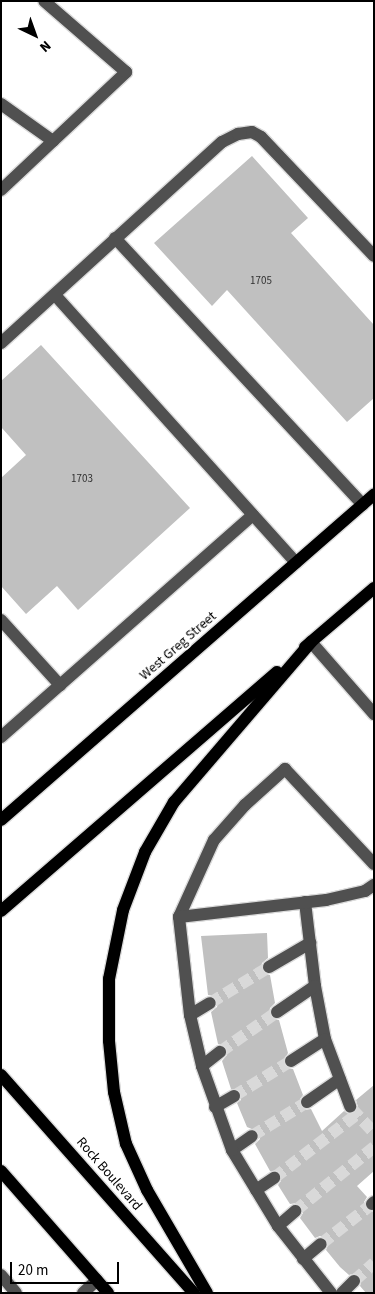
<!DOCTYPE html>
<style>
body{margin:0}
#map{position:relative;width:375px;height:1294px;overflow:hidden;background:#fff;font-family:"Source Sans 3",sans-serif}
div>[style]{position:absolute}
.building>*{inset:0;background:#c0c0c0}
.minor-tunnel>*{height:12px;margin-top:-6px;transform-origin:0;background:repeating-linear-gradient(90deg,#d9d9d9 0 12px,transparent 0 18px)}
.roads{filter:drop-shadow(1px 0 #dbdbdb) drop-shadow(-1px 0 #dbdbdb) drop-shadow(0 1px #dbdbdb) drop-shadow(0 -1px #dbdbdb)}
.minor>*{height:12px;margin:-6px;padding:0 6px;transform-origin:6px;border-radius:6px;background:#505050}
.major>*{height:12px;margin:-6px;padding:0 6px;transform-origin:6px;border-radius:6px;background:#000}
span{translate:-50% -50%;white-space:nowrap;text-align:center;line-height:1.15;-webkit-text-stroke:4px #fff;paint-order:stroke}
.number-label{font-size:11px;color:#303030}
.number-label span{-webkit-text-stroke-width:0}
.street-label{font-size:14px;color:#000}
.frame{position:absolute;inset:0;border:2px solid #000;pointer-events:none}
.north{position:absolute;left:10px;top:10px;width:50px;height:50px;-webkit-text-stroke:4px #fff;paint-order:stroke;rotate:138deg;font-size:14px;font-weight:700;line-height:20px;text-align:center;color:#000}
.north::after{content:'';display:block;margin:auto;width:18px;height:22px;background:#000;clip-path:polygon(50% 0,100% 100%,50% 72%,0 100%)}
.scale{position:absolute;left:10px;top:1262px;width:109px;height:22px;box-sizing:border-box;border:2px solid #000;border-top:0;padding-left:6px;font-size:15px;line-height:18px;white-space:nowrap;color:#000;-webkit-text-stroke:4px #fff;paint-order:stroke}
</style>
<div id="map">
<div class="building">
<i style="clip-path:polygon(252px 156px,308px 218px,291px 233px,374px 325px,374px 398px,347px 422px,227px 290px,212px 306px,154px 243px)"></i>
<i style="clip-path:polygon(41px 345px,190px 508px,78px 610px,57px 586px,26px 614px,1px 586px,1px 478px,26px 455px,1px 427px,1px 381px)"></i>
<i style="clip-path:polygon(267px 933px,268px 958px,262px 963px,261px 968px,265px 974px,270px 975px,275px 1003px,270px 1008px,269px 1013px,273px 1019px,279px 1020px,288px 1053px,283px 1062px,287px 1068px,293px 1069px,303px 1095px,300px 1099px,301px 1107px,304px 1110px,311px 1109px,322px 1131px,344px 1111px,349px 1114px,356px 1112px,358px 1107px,356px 1100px,374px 1085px,374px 1171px,357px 1186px,367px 1197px,364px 1202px,366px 1209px,374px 1212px,374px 1293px,366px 1293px,360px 1286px,362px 1279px,359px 1275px,356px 1273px,349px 1275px,340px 1267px,326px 1250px,329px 1243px,327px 1238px,320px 1236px,315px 1238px,300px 1218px,303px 1213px,301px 1206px,297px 1203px,290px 1204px,288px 1201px,278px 1185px,281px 1181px,281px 1174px,277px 1171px,270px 1171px,255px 1144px,260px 1139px,259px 1132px,247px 1127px,237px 1103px,241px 1100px,241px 1092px,238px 1089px,231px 1089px,222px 1061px,227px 1055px,228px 1050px,223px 1045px,218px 1044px,211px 1012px,217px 1007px,218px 1002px,214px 996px,208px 995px,201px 936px)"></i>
</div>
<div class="minor-tunnel">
<i style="left:210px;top:1003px;width:69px;rotate:-31.4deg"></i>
<i style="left:220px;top:1052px;width:70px;rotate:-35.1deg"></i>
<i style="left:234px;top:1096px;width:67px;rotate:-31.6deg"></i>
<i style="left:351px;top:1108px;width:34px;rotate:47deg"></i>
<i style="left:252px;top:1136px;width:65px;rotate:-31.7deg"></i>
<i style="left:274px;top:1178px;width:105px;rotate:-37.6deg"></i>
<i style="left:295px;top:1211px;width:102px;rotate:-39deg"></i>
<i style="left:321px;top:1244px;width:65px;rotate:-38.1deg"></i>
<i style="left:354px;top:1281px;width:27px;rotate:-42deg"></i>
</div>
<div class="roads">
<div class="minor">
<i style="left:1px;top:104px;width:64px;rotate:35.4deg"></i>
<i style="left:1px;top:190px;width:172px;rotate:-43.3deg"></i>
<i style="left:126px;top:72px;width:108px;rotate:-139.1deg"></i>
<i style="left:115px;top:238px;width:364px;rotate:47.1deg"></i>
<i style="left:55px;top:295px;width:360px;rotate:48deg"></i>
<i style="left:1px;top:343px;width:299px;rotate:-42.3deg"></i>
<i style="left:222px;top:142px;width:18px;rotate:-27deg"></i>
<i style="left:238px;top:134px;width:14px;rotate:-8deg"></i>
<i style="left:252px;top:132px;width:10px;rotate:29deg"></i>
<i style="left:261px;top:137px;width:164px;rotate:46.5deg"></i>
<i style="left:1px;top:620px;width:88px;rotate:47.8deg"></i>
<i style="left:60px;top:685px;width:257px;rotate:-41.4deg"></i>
<i style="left:311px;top:642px;width:96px;rotate:48.8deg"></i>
<i style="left:1px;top:737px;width:79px;rotate:-41.4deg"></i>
<i style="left:305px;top:902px;width:85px;rotate:83.2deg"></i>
<i style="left:315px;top:986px;width:54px;rotate:79.3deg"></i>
<i style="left:325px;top:1039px;width:72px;rotate:69.5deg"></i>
<i style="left:179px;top:917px;width:85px;rotate:-65.6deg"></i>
<i style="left:214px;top:840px;width:47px;rotate:-48.5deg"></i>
<i style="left:245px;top:805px;width:54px;rotate:-42deg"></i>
<i style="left:285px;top:769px;width:130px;rotate:46.9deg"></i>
<i style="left:269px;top:967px;width:48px;rotate:-30.3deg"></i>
<i style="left:277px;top:1012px;width:46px;rotate:-34.4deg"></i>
<i style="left:190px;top:1015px;width:23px;rotate:-31deg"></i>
<i style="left:291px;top:1061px;width:40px;rotate:-32.9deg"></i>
<i style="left:202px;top:1066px;width:23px;rotate:-38deg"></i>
<i style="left:307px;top:1102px;width:40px;rotate:-34.9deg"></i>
<i style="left:215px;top:1107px;width:22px;rotate:-30deg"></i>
<i style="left:232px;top:1150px;width:24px;rotate:-35deg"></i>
<i style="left:256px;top:1190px;width:22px;rotate:-34deg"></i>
<i style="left:372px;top:1204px;width:3px;rotate:-45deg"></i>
<i style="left:278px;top:1226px;width:23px;rotate:-41deg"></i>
<i style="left:303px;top:1259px;width:23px;rotate:-40deg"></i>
<i style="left:1px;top:1275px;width:23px;rotate:50deg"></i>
<i style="left:83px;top:1293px;width:19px;rotate:-43deg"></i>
<i style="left:331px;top:1293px;width:85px;rotate:-128.3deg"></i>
<i style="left:278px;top:1226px;width:89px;rotate:-121.2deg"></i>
<i style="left:232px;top:1150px;width:89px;rotate:-109.7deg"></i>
<i style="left:202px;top:1066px;width:52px;rotate:-103.2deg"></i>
<i style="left:190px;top:1015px;width:99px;rotate:-96.4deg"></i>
<i style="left:179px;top:917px;width:148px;rotate:-6.6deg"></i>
<i style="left:326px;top:900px;width:40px;rotate:-13deg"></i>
<i style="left:365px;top:891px;width:11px;rotate:-34deg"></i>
<i style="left:342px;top:1293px;width:17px;rotate:-45deg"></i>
</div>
<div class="major">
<i style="left:305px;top:647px;width:91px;rotate:-40.5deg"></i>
<i style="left:1px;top:820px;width:495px;rotate:-41.1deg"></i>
<i style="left:1px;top:911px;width:365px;rotate:-40.9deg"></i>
<i style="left:1px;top:1075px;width:291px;rotate:48.5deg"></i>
<i style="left:1px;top:1171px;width:162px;rotate:48.7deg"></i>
<i style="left:207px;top:1293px;width:119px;rotate:-120.2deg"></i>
<i style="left:147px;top:1190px;width:51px;rotate:-114.5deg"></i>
<i style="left:126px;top:1144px;width:53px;rotate:-103deg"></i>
<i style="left:114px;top:1092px;width:51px;rotate:-95.6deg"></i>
<i style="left:109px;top:1041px;width:62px;rotate:-90deg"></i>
<i style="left:109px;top:979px;width:70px;rotate:-78.5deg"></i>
<i style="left:123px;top:910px;width:62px;rotate:-69.2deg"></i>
<i style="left:145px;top:852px;width:58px;rotate:-59.9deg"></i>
<i style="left:174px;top:802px;width:211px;rotate:-49.4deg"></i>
</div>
</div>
<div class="number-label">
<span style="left:261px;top:281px">1705</span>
<span style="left:82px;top:479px">1703</span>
</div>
<div class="street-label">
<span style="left:178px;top:646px;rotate:-41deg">West Greg Street</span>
<span style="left:109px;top:1174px;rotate:49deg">Rock Boulevard</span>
</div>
<div class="frame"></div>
<div class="north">N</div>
<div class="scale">20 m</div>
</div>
